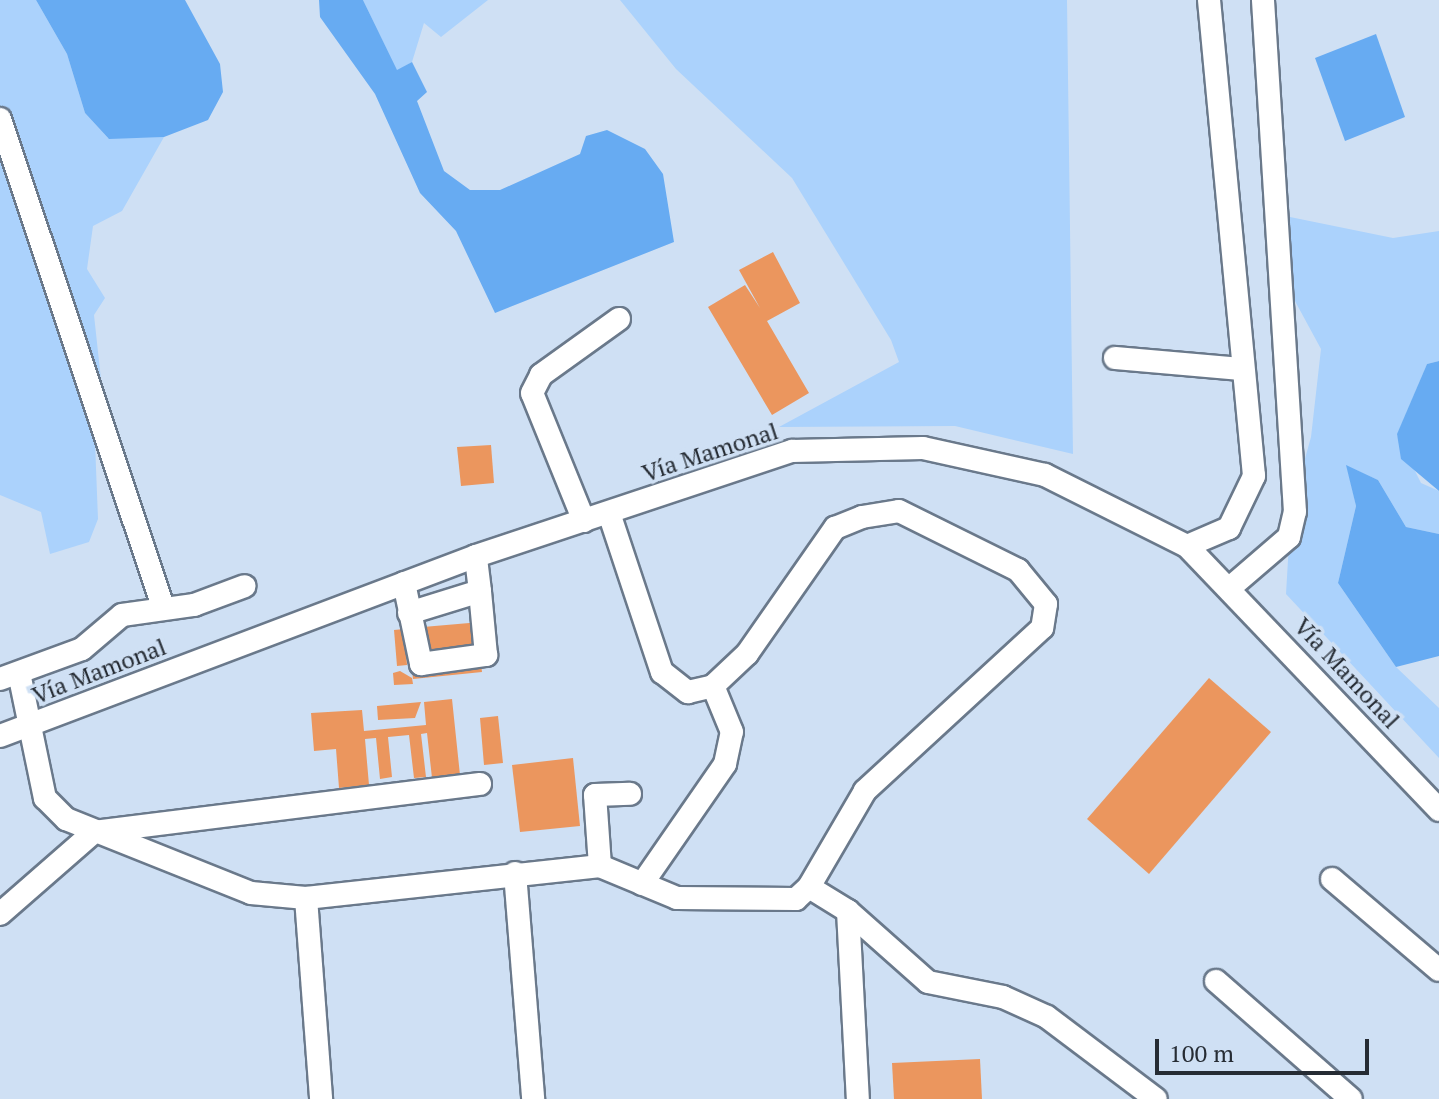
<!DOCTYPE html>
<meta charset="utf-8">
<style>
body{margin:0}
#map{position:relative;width:1439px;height:1099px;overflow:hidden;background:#cfe0f4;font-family:"PT Serif",serif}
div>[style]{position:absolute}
.green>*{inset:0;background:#abd2fc}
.water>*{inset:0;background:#67abf2}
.building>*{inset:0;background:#eb965e}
.roads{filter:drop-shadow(2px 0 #6a798b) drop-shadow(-2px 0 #6a798b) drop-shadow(0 2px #6a798b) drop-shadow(0 -2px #6a798b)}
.minor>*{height:22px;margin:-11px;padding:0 11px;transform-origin:11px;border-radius:11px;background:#fff}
span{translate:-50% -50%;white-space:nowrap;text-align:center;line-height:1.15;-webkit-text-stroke:7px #cfe0f4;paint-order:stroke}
.street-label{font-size:24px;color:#262c34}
.scale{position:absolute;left:1155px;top:1039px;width:214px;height:36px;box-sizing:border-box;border:4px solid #262c34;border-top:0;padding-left:10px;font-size:24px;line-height:28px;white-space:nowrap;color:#262c34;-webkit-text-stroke:6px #cfe0f4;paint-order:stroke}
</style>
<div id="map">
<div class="green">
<i style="clip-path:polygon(0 0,36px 0,67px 54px,85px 113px,108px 138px,164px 137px,122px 211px,93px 226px,87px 269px,105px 298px,94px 315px,105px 416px,95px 442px,98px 519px,89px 542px,50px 554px,41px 512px,0 495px)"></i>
<i style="clip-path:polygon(363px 0,488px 0,441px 37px,424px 23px,412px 62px,397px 71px)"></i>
<i style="clip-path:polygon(620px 0,1067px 0,1073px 454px,955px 426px,779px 427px,899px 362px,891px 340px,792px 178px,676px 69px)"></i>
<i style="clip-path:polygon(1290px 217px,1393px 238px,1439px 231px,1439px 361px,1427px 364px,1397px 435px,1421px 483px,1439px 491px,1439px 534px,1406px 527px,1378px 480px,1347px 466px,1356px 506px,1338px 583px,1396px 667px,1439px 708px,1439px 758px,1286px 594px,1291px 509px,1311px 437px,1321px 349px,1289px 290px)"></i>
</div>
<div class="water">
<i style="clip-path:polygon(36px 0,185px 0,220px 64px,223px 92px,208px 120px,164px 137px,109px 139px,85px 113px,67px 54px)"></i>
<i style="clip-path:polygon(319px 0,363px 0,397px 70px,412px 62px,427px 92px,417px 101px,444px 171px,470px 190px,500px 190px,580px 154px,586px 136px,607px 130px,645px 149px,663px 174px,674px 242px,495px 313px,456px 231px,420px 193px,375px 94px,320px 17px)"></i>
<i style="clip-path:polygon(1376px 34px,1405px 117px,1345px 141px,1315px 58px)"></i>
<i style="clip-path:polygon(1439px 361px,1439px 491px,1401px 459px,1397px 434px,1427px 364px)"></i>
<i style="clip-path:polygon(1346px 465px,1378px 480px,1406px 527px,1439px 534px,1439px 656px,1396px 667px,1338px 583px,1356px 506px)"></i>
</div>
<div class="building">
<i style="clip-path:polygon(773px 252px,800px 303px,767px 321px,809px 393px,772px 415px,708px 307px,745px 285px,760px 308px,739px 270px)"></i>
<i style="clip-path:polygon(491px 445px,494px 483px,461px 486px,457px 447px)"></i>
<i style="clip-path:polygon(481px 622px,483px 652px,426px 657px,423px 627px)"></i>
<i style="clip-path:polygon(404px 629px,407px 665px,397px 666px,394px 630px)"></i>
<i style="clip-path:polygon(481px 663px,482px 672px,413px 679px,412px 670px)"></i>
<i style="clip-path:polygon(400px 671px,412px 678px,413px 684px,394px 685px,393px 673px)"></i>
<i style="clip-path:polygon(1209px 678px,1271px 732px,1149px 874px,1087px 819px)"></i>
<i style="clip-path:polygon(452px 699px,460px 775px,432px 778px,427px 733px,421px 734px,426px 777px,414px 778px,409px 735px,388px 737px,392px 777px,380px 779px,376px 738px,365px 739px,369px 785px,339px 788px,336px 749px,314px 751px,311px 713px,362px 710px,364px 731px,426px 725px,424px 702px)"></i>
<i style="clip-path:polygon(421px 702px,415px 718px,378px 720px,377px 706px)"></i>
<i style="clip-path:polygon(498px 716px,503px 763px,484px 765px,480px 718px)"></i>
<i style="clip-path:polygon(573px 758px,580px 826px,520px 832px,512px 765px)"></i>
<i style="clip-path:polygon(980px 1059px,982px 1099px,894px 1099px,892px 1063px)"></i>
</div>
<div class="roads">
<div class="minor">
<i style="left:0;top:119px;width:511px;rotate:71.53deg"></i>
<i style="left:1115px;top:358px;width:127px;rotate:5deg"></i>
<i style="left:609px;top:513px;width:168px;rotate:71.6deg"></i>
<i style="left:662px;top:672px;width:33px;rotate:38deg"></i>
<i style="left:688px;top:692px;width:26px;rotate:-13deg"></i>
<i style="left:713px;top:686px;width:47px;rotate:-43.3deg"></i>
<i style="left:747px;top:654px;width:154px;rotate:-55.1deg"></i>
<i style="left:835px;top:528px;width:29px;rotate:-22deg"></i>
<i style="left:862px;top:517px;width:37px;rotate:-9deg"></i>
<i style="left:899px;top:511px;width:133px;rotate:26.4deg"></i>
<i style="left:1018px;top:570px;width:44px;rotate:50.5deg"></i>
<i style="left:1046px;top:604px;width:24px;rotate:99deg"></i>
<i style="left:1042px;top:628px;width:241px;rotate:137.4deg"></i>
<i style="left:865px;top:791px;width:111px;rotate:120.3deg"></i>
<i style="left:809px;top:887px;width:46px;rotate:31.6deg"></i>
<i style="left:848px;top:911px;width:107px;rotate:41.6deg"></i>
<i style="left:928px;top:982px;width:76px;rotate:11.3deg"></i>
<i style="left:1003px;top:997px;width:48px;rotate:24.4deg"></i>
<i style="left:1047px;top:1017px;width:136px;rotate:37deg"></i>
<i style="left:584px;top:521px;width:138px;rotate:-112.1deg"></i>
<i style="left:532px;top:393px;width:20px;rotate:-63deg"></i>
<i style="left:541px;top:375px;width:96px;rotate:-35.7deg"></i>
<i style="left:1187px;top:546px;width:46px;rotate:-23.2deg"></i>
<i style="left:1229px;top:528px;width:58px;rotate:-64.3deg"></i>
<i style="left:1254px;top:476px;width:478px;rotate:-95.4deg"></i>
<i style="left:404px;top:583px;width:83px;rotate:78.1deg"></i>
<i style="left:421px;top:664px;width:66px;rotate:-7.9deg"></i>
<i style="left:486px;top:655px;width:64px;rotate:-95.4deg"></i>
<i style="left:1232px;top:586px;width:75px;rotate:-40.7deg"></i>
<i style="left:1289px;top:537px;width:26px;rotate:-77deg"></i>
<i style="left:1295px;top:512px;width:513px;rotate:-93.58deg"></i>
<i style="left:409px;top:613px;width:74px;rotate:-17.2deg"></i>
<i style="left:480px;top:591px;width:35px;rotate:-97deg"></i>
<i style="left:19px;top:673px;width:128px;rotate:78.3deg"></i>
<i style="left:45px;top:798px;width:30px;rotate:45deg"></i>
<i style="left:66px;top:819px;width:199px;rotate:21.8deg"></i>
<i style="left:251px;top:893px;width:55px;rotate:5.2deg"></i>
<i style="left:306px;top:898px;width:296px;rotate:-6.2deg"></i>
<i style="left:600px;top:866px;width:83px;rotate:22.6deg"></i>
<i style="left:677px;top:898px;width:119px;rotate:0.5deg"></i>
<i style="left:796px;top:899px;width:18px;rotate:-43deg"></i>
<i style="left:0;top:679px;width:87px;rotate:-20.1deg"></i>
<i style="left:82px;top:649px;width:52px;rotate:-40.4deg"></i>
<i style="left:122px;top:615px;width:73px;rotate:-7.9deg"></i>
<i style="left:194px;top:605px;width:54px;rotate:-20.4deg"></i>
<i style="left:0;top:736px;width:509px;rotate:-20.71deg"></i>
<i style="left:476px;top:556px;width:333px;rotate:-18.4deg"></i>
<i style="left:792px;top:451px;width:131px;rotate:-1.3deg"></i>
<i style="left:923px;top:448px;width:125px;rotate:12.5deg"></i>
<i style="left:1045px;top:475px;width:159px;rotate:26.6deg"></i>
<i style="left:1187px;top:546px;width:365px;rotate:46.3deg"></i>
<i style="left:600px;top:866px;width:71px;rotate:-94deg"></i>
<i style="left:595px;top:795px;width:35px;rotate:-2deg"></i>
<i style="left:515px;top:873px;width:227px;rotate:85.4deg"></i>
<i style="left:1332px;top:879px;width:140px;rotate:40.4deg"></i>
<i style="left:642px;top:884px;width:146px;rotate:-55.3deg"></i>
<i style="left:725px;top:764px;width:33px;rotate:-78deg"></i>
<i style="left:732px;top:732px;width:50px;rotate:-112.4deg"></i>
<i style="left:306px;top:898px;width:202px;rotate:85.7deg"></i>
<i style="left:848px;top:911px;width:188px;rotate:87deg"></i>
<i style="left:0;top:914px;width:125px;rotate:-41.1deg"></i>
<i style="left:94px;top:832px;width:389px;rotate:-7.1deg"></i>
<i style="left:1216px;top:981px;width:179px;rotate:41.2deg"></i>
</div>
</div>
<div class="street-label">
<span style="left:710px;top:452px;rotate:-18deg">Vía Mamonal</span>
<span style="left:99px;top:671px;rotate:-21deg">Vía Mamonal</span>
<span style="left:1347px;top:673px;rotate:47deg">Vía Mamonal</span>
</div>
<div class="scale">100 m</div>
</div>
